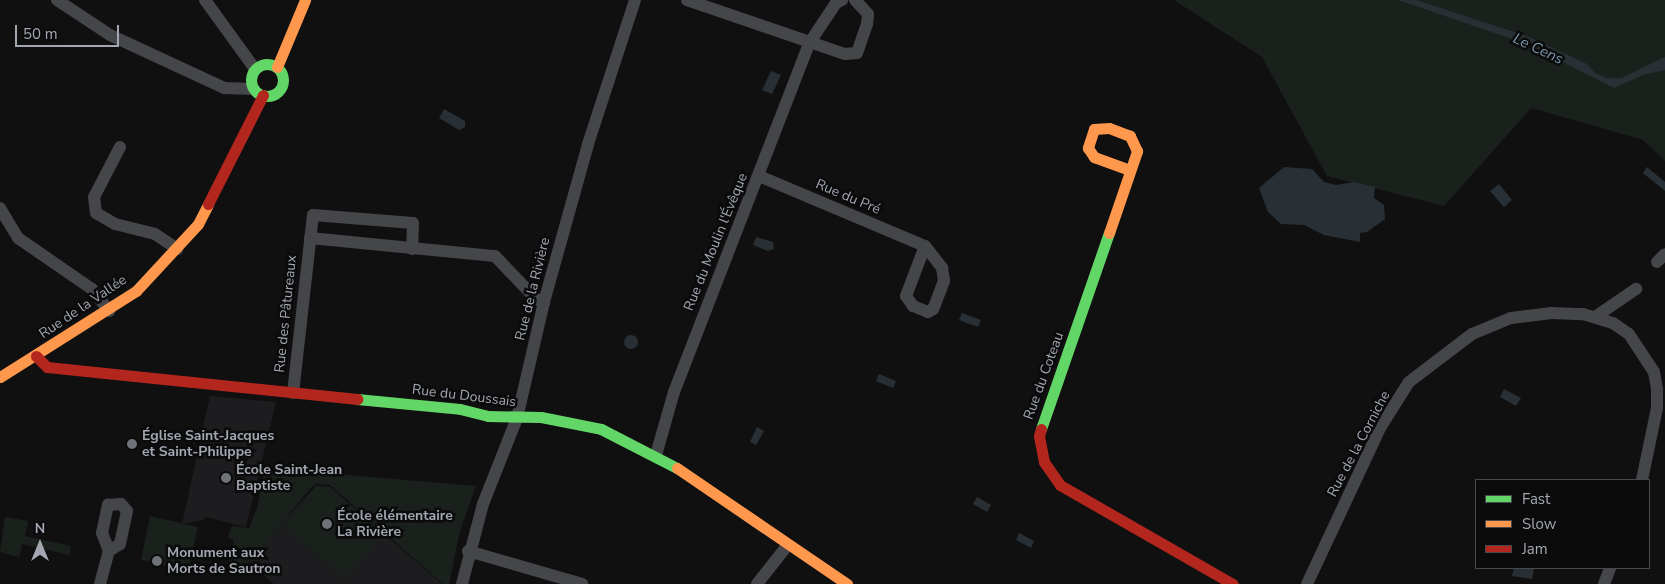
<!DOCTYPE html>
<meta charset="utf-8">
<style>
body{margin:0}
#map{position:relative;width:1665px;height:584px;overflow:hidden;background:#101011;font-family:"Nunito Sans",sans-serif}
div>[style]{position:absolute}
.built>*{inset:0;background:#1d1d1f}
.green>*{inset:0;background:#1a201b}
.water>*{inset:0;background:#283035}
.round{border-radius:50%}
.street>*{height:12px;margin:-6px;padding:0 6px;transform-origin:6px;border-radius:6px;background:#454649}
.fast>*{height:11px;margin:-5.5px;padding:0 5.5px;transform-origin:5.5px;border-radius:5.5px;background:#63d668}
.fast>.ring{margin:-5.5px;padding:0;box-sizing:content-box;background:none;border:11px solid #63d668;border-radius:50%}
.slow>*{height:11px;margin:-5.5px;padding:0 5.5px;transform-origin:5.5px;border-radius:5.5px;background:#ff974d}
.jam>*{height:11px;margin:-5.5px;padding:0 5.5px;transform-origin:5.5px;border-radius:5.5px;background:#b3261e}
.dots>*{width:14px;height:14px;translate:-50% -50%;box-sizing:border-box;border:2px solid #0b0b0c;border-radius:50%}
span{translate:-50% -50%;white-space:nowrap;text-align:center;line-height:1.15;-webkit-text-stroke:5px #0b0b0c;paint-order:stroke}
.street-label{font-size:14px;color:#a2a7b1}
.poi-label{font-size:14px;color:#a2a7b1;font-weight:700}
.left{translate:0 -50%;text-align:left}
.water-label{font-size:15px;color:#7a97ab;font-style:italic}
.legend{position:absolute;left:1475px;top:479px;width:175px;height:90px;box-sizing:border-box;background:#0b0b0c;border:1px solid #47494e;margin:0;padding:6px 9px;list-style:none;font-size:15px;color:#a2a7b1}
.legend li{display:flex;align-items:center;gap:10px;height:25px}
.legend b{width:25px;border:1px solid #47494e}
.north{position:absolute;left:15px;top:519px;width:50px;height:50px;-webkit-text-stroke:4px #0b0b0c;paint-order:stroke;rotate:0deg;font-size:14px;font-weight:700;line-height:20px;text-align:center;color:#a2a7b1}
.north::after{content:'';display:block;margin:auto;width:18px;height:22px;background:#a2a7b1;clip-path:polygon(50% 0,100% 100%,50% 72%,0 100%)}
.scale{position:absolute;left:15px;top:25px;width:104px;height:22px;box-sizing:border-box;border:2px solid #a2a7b1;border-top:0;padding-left:6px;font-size:15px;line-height:18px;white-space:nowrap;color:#a2a7b1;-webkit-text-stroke:4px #0b0b0c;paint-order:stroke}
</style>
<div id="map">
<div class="built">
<i style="clip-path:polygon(210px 396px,276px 402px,246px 527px,206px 517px,204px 520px,182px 524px)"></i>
<i style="clip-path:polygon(316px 486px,330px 487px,442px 584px,274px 584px,247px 560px)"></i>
</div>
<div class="green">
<i style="clip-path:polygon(1174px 0,1665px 0,1665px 161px,1643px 140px,1531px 108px,1444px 206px,1327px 176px,1262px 57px)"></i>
<i style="clip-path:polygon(291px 470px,476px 486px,460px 531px,449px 584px,443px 584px,330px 485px,316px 484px,311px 488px,248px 564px,228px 565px,234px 541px,228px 537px,232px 526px,249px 528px,257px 508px,264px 472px)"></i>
<i style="clip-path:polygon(316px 486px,330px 487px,384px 534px,345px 580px,283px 526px)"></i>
<i style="clip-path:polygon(150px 516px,198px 527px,188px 571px,141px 560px)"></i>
<i style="clip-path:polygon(5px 517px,28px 521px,25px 536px,71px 546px,70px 555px,22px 544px,19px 557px,0 552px)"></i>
</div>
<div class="water">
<i style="clip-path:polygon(1398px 0,1416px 0,1529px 37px,1587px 64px,1595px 73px,1607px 78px,1621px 78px,1665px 57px,1665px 70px,1643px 75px,1614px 88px,1527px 44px)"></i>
<i style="clip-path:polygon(771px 71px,781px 75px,772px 94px,762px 90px)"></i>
<i style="clip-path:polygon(444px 109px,465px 121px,465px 127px,459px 130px,439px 118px)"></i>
<i style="clip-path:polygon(1284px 167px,1312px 169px,1324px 182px,1336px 185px,1354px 182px,1375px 187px,1374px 198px,1384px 205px,1385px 219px,1367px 232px,1360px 233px,1360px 242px,1324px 235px,1304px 225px,1281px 224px,1268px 212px,1259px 188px)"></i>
<i style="clip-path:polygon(1647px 167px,1665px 182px,1665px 191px,1643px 173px)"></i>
<i style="clip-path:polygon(1499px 184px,1512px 200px,1504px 207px,1490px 191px)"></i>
<i style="clip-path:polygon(756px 237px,773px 242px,774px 249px,768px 251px,753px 245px)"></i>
<i style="clip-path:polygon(962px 313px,981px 320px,978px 327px,959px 320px)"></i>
<i class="round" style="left:624px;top:335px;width:14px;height:14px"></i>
<i style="clip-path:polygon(879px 374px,896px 381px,893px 388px,876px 381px)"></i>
<i style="clip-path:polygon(1504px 389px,1521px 398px,1516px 406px,1500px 397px)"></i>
<i style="clip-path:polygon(757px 427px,764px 431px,756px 445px,750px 442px)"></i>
<i style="clip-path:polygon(977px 497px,991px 505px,987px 512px,973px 504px)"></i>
<i style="clip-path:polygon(1019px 533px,1034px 541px,1031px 548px,1016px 540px)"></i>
<i style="clip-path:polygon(1514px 568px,1534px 568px,1532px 579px,1512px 576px)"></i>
</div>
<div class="street">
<i style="left:57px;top:0;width:64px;rotate:33.4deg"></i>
<i style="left:110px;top:35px;width:126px;rotate:24.9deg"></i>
<i style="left:224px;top:88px;width:30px;rotate:2deg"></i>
<i style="left:205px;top:0;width:85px;rotate:54.1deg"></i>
<i style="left:687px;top:0;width:167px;rotate:18.9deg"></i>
<i style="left:845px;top:54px;width:12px;rotate:-5deg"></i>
<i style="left:857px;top:53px;width:31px;rotate:-71deg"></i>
<i style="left:867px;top:24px;width:10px;rotate:-84deg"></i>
<i style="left:868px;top:14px;width:19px;rotate:-133deg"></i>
<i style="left:120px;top:147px;width:56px;rotate:117.5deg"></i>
<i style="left:94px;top:197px;width:16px;rotate:83deg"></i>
<i style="left:96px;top:213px;width:22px;rotate:30deg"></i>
<i style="left:115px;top:224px;width:41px;rotate:14deg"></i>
<i style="left:155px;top:234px;width:27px;rotate:34deg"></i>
<i style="left:759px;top:176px;width:180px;rotate:22.9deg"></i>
<i style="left:925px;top:246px;width:28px;rotate:52deg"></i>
<i style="left:942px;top:268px;width:13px;rotate:81deg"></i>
<i style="left:944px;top:281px;width:30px;rotate:111deg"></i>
<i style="left:933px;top:309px;width:6px;rotate:149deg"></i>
<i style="left:928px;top:312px;width:16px;rotate:-158deg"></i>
<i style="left:913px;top:306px;width:12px;rotate:-125deg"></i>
<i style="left:906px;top:296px;width:53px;rotate:-69.2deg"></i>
<i style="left:0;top:208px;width:35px;rotate:59deg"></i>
<i style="left:18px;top:238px;width:90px;rotate:34.6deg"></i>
<i style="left:92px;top:289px;width:28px;rotate:52deg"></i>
<i style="left:310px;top:238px;width:186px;rotate:5.6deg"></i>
<i style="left:495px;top:256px;width:59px;rotate:46.4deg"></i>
<i style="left:536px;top:299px;width:9px;rotate:21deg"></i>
<i style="left:1657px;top:262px;width:11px;rotate:-45deg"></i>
<i style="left:1595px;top:317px;width:50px;rotate:-34.3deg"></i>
<i style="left:293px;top:393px;width:179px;rotate:-83.6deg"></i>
<i style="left:313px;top:215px;width:100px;rotate:4.6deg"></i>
<i style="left:413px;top:223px;width:26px;rotate:92deg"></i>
<i style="left:656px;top:455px;width:66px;rotate:-74.1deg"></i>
<i style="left:674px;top:392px;width:375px;rotate:-68.8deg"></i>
<i style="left:810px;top:42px;width:47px;rotate:-56.3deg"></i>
<i style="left:836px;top:3px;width:7px;rotate:-27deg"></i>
<i style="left:468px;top:551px;width:119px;rotate:16.1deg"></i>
<i style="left:100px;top:584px;width:34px;rotate:-75deg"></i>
<i style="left:109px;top:551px;width:19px;rotate:-111deg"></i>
<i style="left:102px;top:533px;width:29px;rotate:-78deg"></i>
<i style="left:108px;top:505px;width:13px;rotate:-4deg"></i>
<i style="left:121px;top:504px;width:9px;rotate:49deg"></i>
<i style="left:127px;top:511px;width:34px;rotate:102deg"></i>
<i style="left:120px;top:544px;width:13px;rotate:148deg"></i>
<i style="left:462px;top:584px;width:83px;rotate:-75.3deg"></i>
<i style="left:483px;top:504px;width:92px;rotate:-68.4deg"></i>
<i style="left:517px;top:418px;width:119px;rotate:-76.9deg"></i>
<i style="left:544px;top:302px;width:164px;rotate:-74.4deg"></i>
<i style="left:588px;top:144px;width:151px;rotate:-71.9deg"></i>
<i style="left:757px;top:584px;width:48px;rotate:-51.7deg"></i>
<i style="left:1307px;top:584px;width:172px;rotate:-64.9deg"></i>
<i style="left:1380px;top:428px;width:54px;rotate:-57.8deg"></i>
<i style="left:1409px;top:382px;width:79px;rotate:-37.3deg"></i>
<i style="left:1472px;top:334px;width:42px;rotate:-22.3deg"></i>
<i style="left:1511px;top:318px;width:39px;rotate:-7deg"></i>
<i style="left:1550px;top:313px;width:33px;rotate:2deg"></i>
<i style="left:1583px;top:314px;width:31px;rotate:17deg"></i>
<i style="left:1613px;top:323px;width:19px;rotate:35deg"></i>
<i style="left:1629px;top:334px;width:45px;rotate:56.7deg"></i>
<i style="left:1654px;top:372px;width:17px;rotate:80deg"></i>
<i style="left:1657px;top:389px;width:19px;rotate:90deg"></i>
<i style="left:1657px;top:408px;width:74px;rotate:101.8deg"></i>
<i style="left:1604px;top:584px;width:17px;rotate:-69deg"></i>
</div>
<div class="fast">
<i class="ring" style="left:251px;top:64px;width:21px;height:21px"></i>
<i style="left:357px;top:399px;width:103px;rotate:5.5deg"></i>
<i style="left:460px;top:409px;width:29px;rotate:14deg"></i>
<i style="left:488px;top:416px;width:53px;rotate:1.1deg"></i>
<i style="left:541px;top:417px;width:61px;rotate:11.3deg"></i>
<i style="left:601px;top:429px;width:85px;rotate:27.2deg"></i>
<i style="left:1041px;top:429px;width:207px;rotate:-70.9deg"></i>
</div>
<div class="slow">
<i style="left:277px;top:67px;width:73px;rotate:-67.3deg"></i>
<i style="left:1109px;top:233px;width:87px;rotate:-71.1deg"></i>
<i style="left:1137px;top:151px;width:17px;rotate:-115deg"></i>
<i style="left:1130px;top:136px;width:22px;rotate:-159deg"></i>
<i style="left:1109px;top:128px;width:15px;rotate:176deg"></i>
<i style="left:1094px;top:129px;width:20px;rotate:108deg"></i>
<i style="left:1088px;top:148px;width:11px;rotate:56deg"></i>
<i style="left:1094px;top:157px;width:38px;rotate:20deg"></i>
<i style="left:0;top:377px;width:161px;rotate:-32.3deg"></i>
<i style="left:136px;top:291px;width:91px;rotate:-47.2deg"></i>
<i style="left:198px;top:224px;width:22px;rotate:-63deg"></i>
<i style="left:677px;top:468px;width:206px;rotate:34.3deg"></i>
</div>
<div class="jam">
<i style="left:208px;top:204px;width:122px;rotate:-63.2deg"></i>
<i style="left:36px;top:356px;width:16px;rotate:45deg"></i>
<i style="left:47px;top:367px;width:312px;rotate:5.9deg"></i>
<i style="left:1041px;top:429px;width:7px;rotate:106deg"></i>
<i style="left:1039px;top:436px;width:26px;rotate:79deg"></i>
<i style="left:1044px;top:462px;width:28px;rotate:55deg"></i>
<i style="left:1060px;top:485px;width:199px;rotate:29.8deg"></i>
</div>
<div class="dots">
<i style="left:132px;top:444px;background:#6f7279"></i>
<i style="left:226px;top:478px;background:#6f7279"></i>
<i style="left:327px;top:524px;background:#6f7279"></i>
<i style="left:157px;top:561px;background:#6f7279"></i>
</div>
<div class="street-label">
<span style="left:848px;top:197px;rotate:23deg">Rue du Pré</span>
<span style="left:716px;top:242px;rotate:-68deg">Rue du Moulin l'Évêque</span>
<span style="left:533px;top:289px;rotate:-76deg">Rue de la Rivière</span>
<span style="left:83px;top:307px;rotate:-34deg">Rue de la Vallée</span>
<span style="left:286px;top:314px;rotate:-84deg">Rue des Pâtureaux</span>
<span style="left:1044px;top:376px;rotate:-70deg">Rue du Coteau</span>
<span style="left:464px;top:396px;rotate:7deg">Rue du Doussais</span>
<span style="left:1359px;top:444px;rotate:-62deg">Rue de la Corniche</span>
</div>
<div class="poi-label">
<span class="left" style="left:142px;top:444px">Église Saint-Jacques<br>et Saint-Philippe</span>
<span class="left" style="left:236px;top:478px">École Saint-Jean<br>Baptiste</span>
<span class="left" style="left:337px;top:524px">École élémentaire<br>La Rivière</span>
<span class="left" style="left:167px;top:561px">Monument aux<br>Morts de Sautron</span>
</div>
<div class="water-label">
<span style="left:1538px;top:49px;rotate:25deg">Le Cens</span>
</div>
<ul class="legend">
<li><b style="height:6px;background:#63d668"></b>Fast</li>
<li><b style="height:6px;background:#ff974d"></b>Slow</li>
<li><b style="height:6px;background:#b3261e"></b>Jam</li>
</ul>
<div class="north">N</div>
<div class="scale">50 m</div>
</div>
